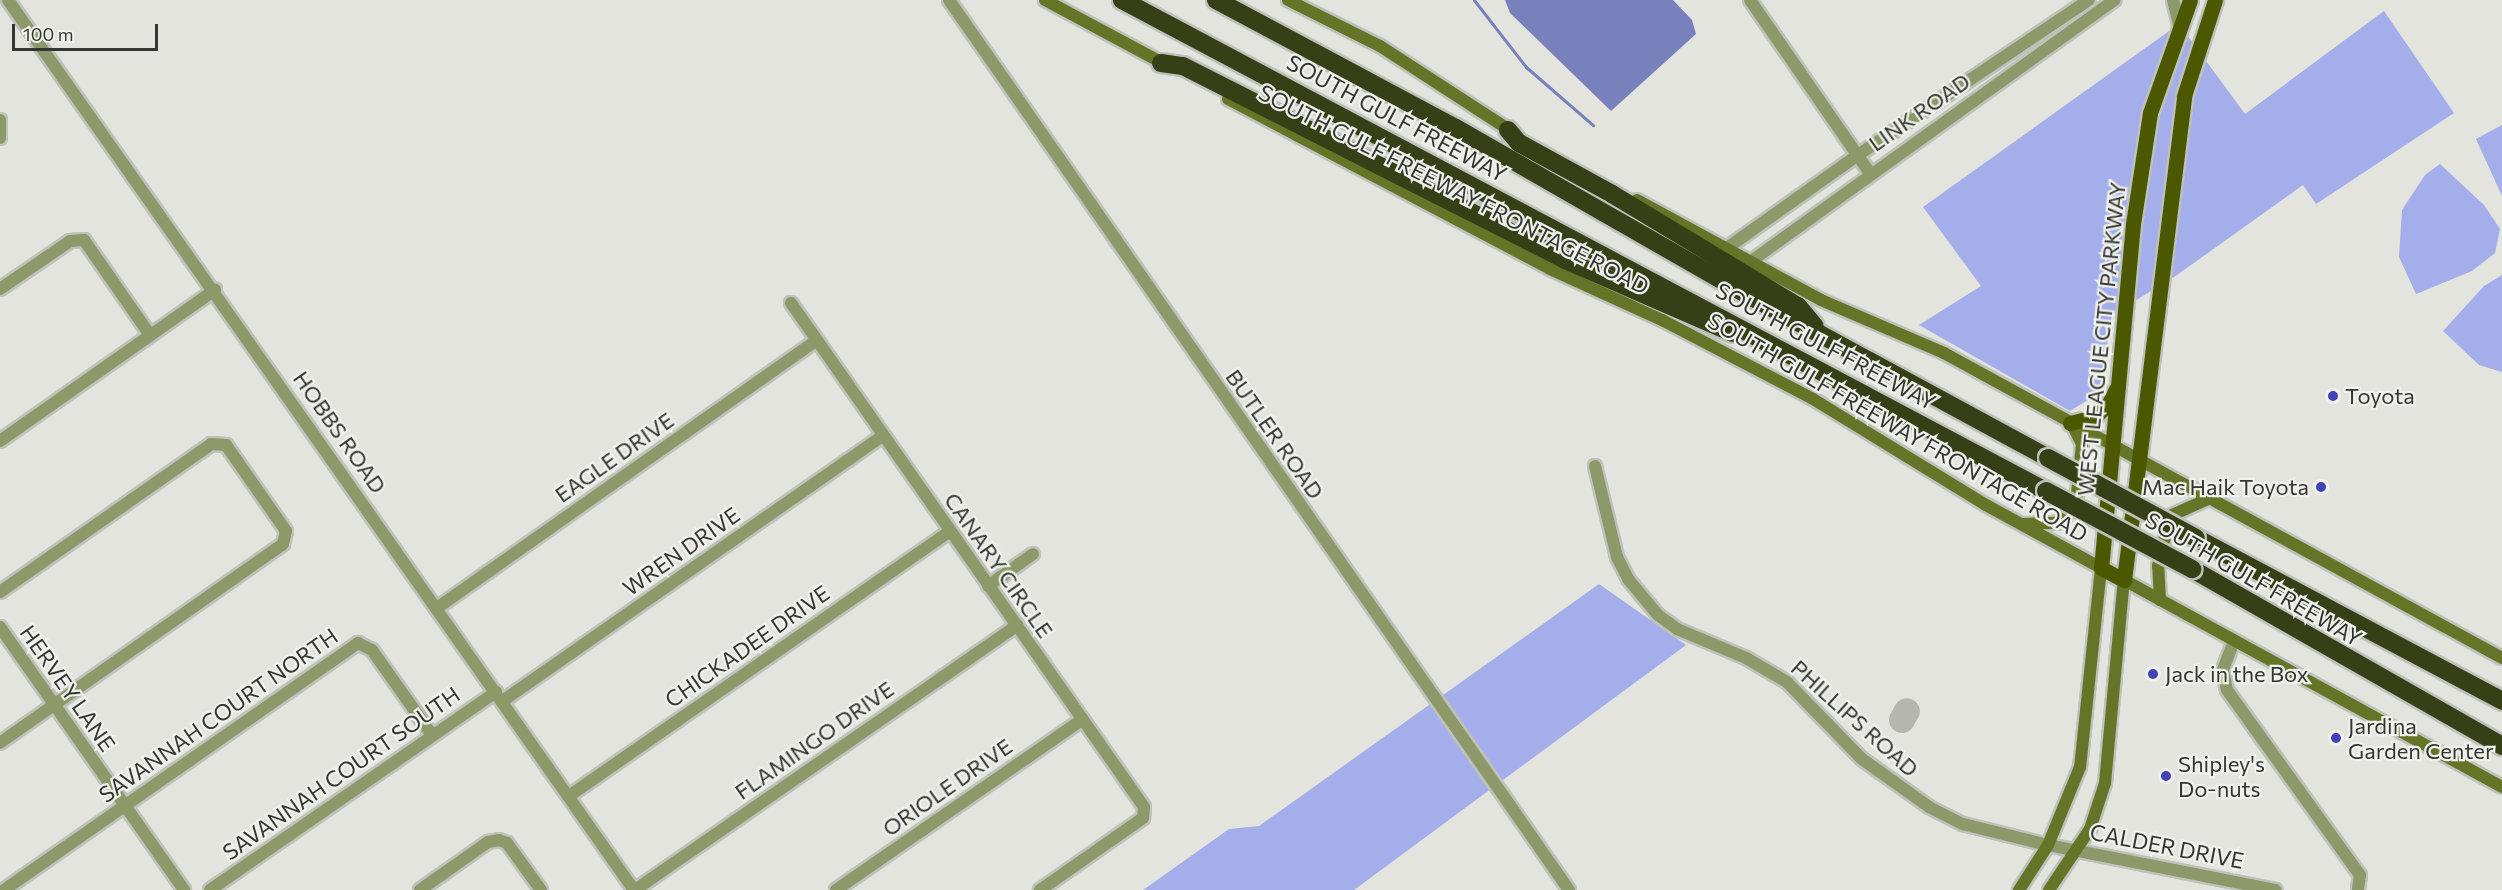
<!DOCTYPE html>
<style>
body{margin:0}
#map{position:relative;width:2502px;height:890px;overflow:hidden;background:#e2e4dd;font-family:Commissioner,sans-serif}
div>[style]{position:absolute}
.green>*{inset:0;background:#a4aeea}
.water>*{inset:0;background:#7881bc}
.stream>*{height:3px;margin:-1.5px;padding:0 1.5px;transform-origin:1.5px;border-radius:1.5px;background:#7881bc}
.taxiway>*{height:26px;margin:-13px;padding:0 13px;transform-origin:13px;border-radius:13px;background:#b5b6b0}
.roads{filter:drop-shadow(2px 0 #bfc1bb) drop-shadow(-2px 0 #bfc1bb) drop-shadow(0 2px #bfc1bb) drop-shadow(0 -2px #bfc1bb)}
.minor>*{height:12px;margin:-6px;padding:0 6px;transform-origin:6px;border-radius:6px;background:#8d9969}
.tertiary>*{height:12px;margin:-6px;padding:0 6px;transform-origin:6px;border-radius:6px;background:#8d9969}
.secondary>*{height:12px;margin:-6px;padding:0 6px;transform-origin:6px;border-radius:6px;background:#667427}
.primary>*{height:15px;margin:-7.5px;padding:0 7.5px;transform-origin:7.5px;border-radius:7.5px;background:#4b5800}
.motorway>*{height:18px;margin:-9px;padding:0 9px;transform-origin:9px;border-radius:9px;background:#373f17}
.bridges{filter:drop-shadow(2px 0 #bfc1bb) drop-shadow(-2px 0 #bfc1bb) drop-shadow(0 2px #bfc1bb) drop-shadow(0 -2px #bfc1bb)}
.motorway-bridge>*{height:18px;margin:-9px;padding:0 9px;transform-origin:9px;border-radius:9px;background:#373f17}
.dots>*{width:16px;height:16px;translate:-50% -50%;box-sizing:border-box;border:3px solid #eff1ea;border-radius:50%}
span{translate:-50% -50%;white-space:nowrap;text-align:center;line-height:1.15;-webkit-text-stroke:4.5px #eff1ea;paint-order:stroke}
.street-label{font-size:22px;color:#353533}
.poi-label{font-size:22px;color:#353533}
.left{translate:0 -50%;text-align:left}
.right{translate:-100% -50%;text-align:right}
.scale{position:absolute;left:12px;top:24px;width:146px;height:27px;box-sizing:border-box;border:3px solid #353533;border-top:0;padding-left:8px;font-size:18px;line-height:21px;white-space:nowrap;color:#353533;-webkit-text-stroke:4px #eff1ea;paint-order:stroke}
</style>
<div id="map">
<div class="green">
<i style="clip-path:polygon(2384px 11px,2454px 113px,2316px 204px,2303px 185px,2177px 275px,2112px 315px,2099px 393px,2070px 411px,1919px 325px,1981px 286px,1923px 207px,2179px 24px,2245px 114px)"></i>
<i style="clip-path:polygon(2502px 125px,2502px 196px,2476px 139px)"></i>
<i style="clip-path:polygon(2440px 164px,2484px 205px,2500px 229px,2495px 253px,2472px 271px,2416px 294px,2399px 257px,2402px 210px,2425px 175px)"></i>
<i style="clip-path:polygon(2502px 275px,2502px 372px,2479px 365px,2443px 331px,2484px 286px)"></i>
<i style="clip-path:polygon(1599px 584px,1686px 645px,1354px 890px,1143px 890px,1229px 829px,1259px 826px)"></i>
</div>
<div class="water">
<i style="clip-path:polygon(1505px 0,1673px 0,1692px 20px,1696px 34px,1611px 111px,1510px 13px)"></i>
</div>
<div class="stream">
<i style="left:1474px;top:0;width:85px;rotate:52.2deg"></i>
<i style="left:1526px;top:67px;width:89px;rotate:40.9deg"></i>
</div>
<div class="taxiway">
<i style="left:1902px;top:720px;width:10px;rotate:-61deg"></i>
</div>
<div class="roads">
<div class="minor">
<i style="left:949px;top:0;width:1085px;rotate:55.14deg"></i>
<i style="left:2173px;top:0;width:25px;rotate:76deg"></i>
<i style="left:0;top:120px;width:18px;rotate:90deg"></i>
<i style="left:0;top:289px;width:85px;rotate:-34.4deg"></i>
<i style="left:70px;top:241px;width:14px;rotate:-4deg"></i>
<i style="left:84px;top:240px;width:116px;rotate:55.2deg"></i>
<i style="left:791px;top:303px;width:615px;rotate:54.99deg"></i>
<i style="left:1144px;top:807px;width:11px;rotate:95deg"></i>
<i style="left:1143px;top:818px;width:126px;rotate:145deg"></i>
<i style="left:0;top:441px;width:263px;rotate:-35.1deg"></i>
<i style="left:1595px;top:466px;width:94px;rotate:76.4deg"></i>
<i style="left:1617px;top:557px;width:25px;rotate:63deg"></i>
<i style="left:1628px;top:579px;width:47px;rotate:50.2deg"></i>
<i style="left:1658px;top:615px;width:24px;rotate:36deg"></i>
<i style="left:1677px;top:629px;width:75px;rotate:22.8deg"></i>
<i style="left:1746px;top:658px;width:48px;rotate:30.3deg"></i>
<i style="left:1787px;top:682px;width:107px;rotate:45.8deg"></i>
<i style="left:1862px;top:759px;width:82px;rotate:35.6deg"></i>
<i style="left:1929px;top:807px;width:38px;rotate:27deg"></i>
<i style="left:1963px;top:824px;width:88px;rotate:13.9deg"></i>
<i style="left:988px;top:586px;width:55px;rotate:-35.4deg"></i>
<i style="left:0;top:592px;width:258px;rotate:-35deg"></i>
<i style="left:211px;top:444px;width:15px;rotate:4deg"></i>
<i style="left:226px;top:445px;width:105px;rotate:55.1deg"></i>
<i style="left:286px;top:531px;width:13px;rotate:103deg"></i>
<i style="left:283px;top:544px;width:346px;rotate:144.9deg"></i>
<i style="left:437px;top:608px;width:464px;rotate:-35.2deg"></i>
<i style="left:0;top:627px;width:321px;rotate:55deg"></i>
<i style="left:2234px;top:641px;width:31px;rotate:111deg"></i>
<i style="left:2223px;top:670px;width:20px;rotate:79deg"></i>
<i style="left:2227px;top:690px;width:228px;rotate:54.3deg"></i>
<i style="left:2360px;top:875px;width:15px;rotate:98deg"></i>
<i style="left:504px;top:700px;width:462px;rotate:-34.9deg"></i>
<i style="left:569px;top:796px;width:464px;rotate:-34.8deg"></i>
<i style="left:4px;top:890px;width:432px;rotate:-34.9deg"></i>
<i style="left:358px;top:643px;width:16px;rotate:27deg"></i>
<i style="left:372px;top:650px;width:104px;rotate:54.8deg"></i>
<i style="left:210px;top:890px;width:348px;rotate:-34.7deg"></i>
<i style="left:420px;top:890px;width:83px;rotate:-35.2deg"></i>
<i style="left:488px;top:842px;width:11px;rotate:-10deg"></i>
<i style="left:499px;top:840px;width:9px;rotate:21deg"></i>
<i style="left:507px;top:843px;width:58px;rotate:54.1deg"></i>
<i style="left:635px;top:890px;width:465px;rotate:-34.7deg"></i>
<i style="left:836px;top:890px;width:300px;rotate:-34.7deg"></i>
</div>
<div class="tertiary">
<i style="left:8px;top:0;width:1088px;rotate:54.88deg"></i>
<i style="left:1750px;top:0;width:211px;rotate:55.3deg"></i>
<i style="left:1727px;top:248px;width:161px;rotate:-35.4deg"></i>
<i style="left:1858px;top:155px;width:278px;rotate:-33.9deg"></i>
<i style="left:1750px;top:262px;width:449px;rotate:-35.7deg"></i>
<i style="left:2048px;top:845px;width:232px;rotate:11.2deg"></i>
</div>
<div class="secondary">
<i style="left:1045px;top:0;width:140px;rotate:28.2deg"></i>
<i style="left:1288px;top:0;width:103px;rotate:26.6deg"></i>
<i style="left:1380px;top:46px;width:160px;rotate:33deg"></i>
<i style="left:1228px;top:99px;width:364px;rotate:27.8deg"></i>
<i style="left:1550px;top:269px;width:123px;rotate:24.5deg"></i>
<i style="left:1662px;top:320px;width:170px;rotate:27.6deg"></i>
<i style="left:1813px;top:399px;width:203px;rotate:31.5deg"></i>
<i style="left:1986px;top:505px;width:131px;rotate:28.7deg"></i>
<i style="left:2101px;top:568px;width:200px;rotate:96deg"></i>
<i style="left:2080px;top:767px;width:84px;rotate:112.3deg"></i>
<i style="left:2048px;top:845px;width:54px;rotate:122.8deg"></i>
<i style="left:1637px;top:200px;width:209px;rotate:28.5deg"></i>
<i style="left:1821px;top:300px;width:134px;rotate:23.3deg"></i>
<i style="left:1944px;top:353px;width:636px;rotate:28.66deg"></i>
<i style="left:2024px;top:524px;width:33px;rotate:-2deg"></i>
<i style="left:2057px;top:523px;width:10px;rotate:-37deg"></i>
<i style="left:2065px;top:517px;width:26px;rotate:-62deg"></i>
<i style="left:2077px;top:494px;width:50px;rotate:-84.3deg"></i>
<i style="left:2082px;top:444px;width:22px;rotate:-117deg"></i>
<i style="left:2160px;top:600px;width:34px;rotate:-93deg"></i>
<i style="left:2158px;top:566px;width:51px;rotate:-76.5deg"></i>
<i style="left:2170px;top:516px;width:44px;rotate:-24.2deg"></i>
<i style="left:2049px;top:890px;width:73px;rotate:-56.1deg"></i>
<i style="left:2090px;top:829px;width:48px;rotate:-71.9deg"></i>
<i style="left:2105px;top:783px;width:204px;rotate:-84.7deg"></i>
<i style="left:2124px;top:580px;width:431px;rotate:28.7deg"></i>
</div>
<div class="primary">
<i style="left:2190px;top:0;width:120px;rotate:109.5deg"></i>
<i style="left:2150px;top:113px;width:112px;rotate:98.7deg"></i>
<i style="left:2133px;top:224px;width:345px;rotate:95.3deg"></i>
<i style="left:2101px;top:568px;width:26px;rotate:28deg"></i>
<i style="left:2124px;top:580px;width:488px;rotate:-82.9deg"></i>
<i style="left:2184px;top:96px;width:101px;rotate:-72.1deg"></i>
<i style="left:2070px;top:423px;width:25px;rotate:-14deg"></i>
<i style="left:2094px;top:417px;width:18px;rotate:-41deg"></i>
<i style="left:2108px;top:405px;width:18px;rotate:-63deg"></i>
</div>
<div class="motorway">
<i style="left:1122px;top:0;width:1046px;rotate:27.99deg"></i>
<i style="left:1216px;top:0;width:272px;rotate:28.1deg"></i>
<i style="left:1456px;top:128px;width:336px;rotate:29.8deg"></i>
<i style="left:1748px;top:295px;width:341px;rotate:28.5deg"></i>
<i style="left:1161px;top:63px;width:22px;rotate:8deg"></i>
<i style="left:1183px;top:66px;width:428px;rotate:26.9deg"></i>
<i style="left:1565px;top:260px;width:183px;rotate:23.5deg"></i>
<i style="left:1508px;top:130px;width:17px;rotate:50deg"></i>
<i style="left:1519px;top:143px;width:106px;rotate:28.7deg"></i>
<i style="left:1612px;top:194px;width:217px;rotate:31.1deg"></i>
<i style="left:1798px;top:306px;width:26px;rotate:50deg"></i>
<i style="left:2196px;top:538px;width:347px;rotate:28deg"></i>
<i style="left:2192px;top:569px;width:357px;rotate:29.7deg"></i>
</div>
</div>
<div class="bridges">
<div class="motorway-bridge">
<i style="left:2048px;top:458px;width:168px;rotate:28.4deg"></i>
<i style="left:2046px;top:491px;width:166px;rotate:28.1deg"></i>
</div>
</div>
<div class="dots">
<i style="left:2333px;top:396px;background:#4342b7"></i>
<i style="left:2321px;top:487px;background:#4342b7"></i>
<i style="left:2153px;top:674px;background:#4342b7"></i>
<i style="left:2336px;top:738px;background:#4342b7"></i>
<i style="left:2166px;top:776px;background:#4342b7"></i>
</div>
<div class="street-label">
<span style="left:1919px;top:112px;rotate:-35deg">LINK ROAD</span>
<span style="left:1397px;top:118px;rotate:28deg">SOUTH GULF FREEWAY</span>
<span style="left:1454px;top:189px;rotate:27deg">SOUTH GULF FREEWAY FRONTAGE ROAD</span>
<span style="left:2101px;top:339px;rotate:-84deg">WEST LEAGUE CITY PARKWAY</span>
<span style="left:1826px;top:346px;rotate:28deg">SOUTH GULF FREEWAY</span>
<span style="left:1898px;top:427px;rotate:30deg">SOUTH GULF FREEWAY FRONTAGE ROAD</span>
<span style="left:340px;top:432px;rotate:55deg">HOBBS ROAD</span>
<span style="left:1275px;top:434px;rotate:55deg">BUTLER ROAD</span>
<span style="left:614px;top:457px;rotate:-35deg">EAGLE DRIVE</span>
<span style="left:681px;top:551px;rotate:-35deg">WREN DRIVE</span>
<span style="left:999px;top:565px;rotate:55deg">CANARY CIRCLE</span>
<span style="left:2254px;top:579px;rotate:30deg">SOUTH GULF FREEWAY</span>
<span style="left:747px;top:646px;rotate:-35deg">CHICKADEE DRIVE</span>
<span style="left:68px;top:688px;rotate:55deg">HERVEY LANE</span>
<span style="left:218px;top:715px;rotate:-35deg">SAVANNAH COURT NORTH</span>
<span style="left:1855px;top:718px;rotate:42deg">PHILLIPS ROAD</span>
<span style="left:814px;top:740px;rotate:-35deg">FLAMINGO DRIVE</span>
<span style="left:341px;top:773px;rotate:-35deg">SAVANNAH COURT SOUTH</span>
<span style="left:947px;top:787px;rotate:-35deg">ORIOLE DRIVE</span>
<span style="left:2167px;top:846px;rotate:11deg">CALDER DRIVE</span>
</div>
<div class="poi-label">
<span class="left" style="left:2345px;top:396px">Toyota</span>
<span class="right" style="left:2309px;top:487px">Mac Haik Toyota</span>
<span class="left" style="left:2165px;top:674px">Jack in the Box</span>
<span class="left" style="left:2348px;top:738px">Jardina<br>Garden Center</span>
<span class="left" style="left:2178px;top:776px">Shipley's<br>Do-nuts</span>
</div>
<div class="scale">100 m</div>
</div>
